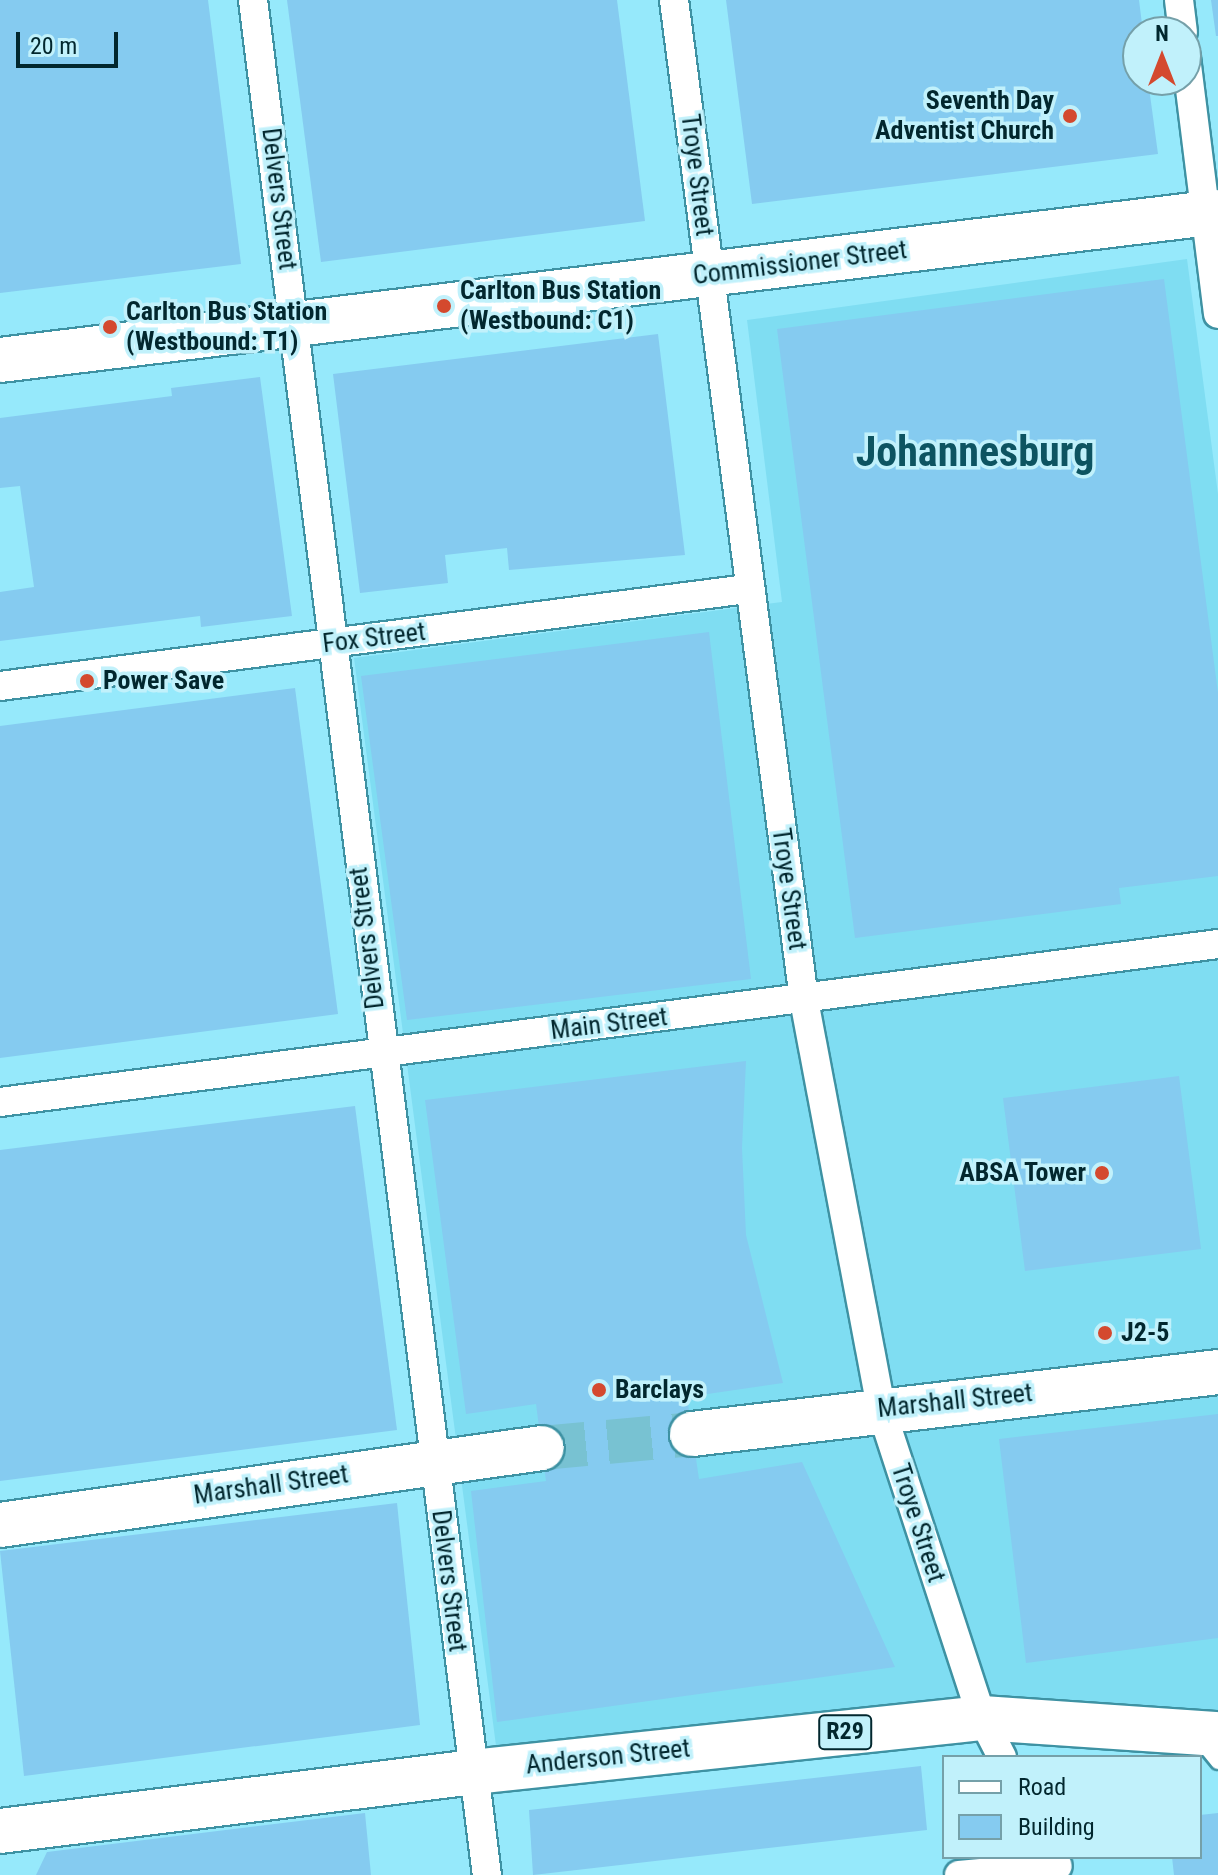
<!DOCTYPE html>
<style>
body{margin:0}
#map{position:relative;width:1218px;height:1875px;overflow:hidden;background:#96e9fb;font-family:"Roboto Condensed",sans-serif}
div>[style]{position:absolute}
.built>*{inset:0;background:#7fddf2}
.building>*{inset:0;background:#85cbf0}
.primary-tunnel>*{height:44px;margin-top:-22px;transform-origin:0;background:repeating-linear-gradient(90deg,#78c2d2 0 44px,transparent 0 66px)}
.roads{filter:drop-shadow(2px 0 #3e92a3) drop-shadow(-2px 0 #3e92a3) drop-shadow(0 2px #3e92a3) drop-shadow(0 -2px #3e92a3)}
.lane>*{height:14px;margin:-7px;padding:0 7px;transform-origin:7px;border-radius:7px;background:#fff}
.street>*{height:28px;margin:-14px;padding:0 14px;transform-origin:14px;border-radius:14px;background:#fff}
.primary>*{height:44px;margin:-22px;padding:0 22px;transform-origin:22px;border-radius:22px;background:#fff}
.dots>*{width:22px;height:22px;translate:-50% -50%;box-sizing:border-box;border:4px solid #c1f1fb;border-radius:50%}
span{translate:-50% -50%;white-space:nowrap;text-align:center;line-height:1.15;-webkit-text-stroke:7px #c1f1fb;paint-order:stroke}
.shield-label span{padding:2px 6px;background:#c1f1fb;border:2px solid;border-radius:6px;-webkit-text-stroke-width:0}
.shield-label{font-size:24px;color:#02272e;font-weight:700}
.poi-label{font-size:26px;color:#02272e;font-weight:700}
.right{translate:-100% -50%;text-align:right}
.left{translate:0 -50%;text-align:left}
.street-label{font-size:26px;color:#02272e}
.town-label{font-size:42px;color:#0d5461;font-weight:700}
.legend{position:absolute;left:942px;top:1755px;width:260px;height:104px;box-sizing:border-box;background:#c1f1fb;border:2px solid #75a0a9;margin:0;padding:10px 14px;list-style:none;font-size:24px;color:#02272e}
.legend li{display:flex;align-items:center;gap:16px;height:40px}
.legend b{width:40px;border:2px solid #75a0a9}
.north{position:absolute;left:1122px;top:16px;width:80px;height:80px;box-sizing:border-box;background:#c1f1fb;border:2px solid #75a0a9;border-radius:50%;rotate:0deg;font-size:22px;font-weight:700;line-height:32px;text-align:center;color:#02272e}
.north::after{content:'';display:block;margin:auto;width:28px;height:36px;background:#d4492e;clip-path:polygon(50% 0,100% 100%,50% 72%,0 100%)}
.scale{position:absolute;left:16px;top:32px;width:102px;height:36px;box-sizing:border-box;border:4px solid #02272e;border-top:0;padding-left:10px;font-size:24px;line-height:28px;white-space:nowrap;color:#02272e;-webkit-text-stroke:6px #c1f1fb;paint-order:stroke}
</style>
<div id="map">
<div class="built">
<i style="clip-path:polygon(1187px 259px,1218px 494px,1218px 1716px,498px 1761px,354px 658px,782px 602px,747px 320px)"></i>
</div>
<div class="building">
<i style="clip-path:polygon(0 0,208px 0,241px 264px,0 293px)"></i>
<i style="clip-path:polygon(287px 0,617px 0,645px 221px,321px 262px)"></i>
<i style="clip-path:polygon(726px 0,1139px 0,1143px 32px,1138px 32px,1138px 80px,1148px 80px,1158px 154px,752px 204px)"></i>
<i style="clip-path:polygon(1211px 0,1218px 0,1218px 36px,1216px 36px)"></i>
<i style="clip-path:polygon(1164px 279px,1218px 693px,1218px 876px,1119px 888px,1121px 904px,855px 938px,777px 329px)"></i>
<i style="clip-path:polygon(658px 334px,685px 555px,509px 570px,507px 548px,445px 555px,448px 583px,360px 593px,333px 374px)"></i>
<i style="clip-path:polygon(260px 377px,292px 616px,201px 627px,200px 616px,0 641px,0 592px,34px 587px,20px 486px,0 488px,0 418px,172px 396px,171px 388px)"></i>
<i style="clip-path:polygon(709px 632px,751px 979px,407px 1020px,361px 676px)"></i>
<i style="clip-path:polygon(295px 688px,338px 1014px,0 1058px,0 726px)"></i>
<i style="clip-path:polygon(746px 1061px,742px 1148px,746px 1235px,783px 1383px,687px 1397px,699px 1479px,802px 1462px,895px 1667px,497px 1722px,471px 1491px,546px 1481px,536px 1404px,466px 1414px,425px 1100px)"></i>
<i style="clip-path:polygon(1179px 1076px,1201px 1249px,1025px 1271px,1003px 1098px)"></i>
<i style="clip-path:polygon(355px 1106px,397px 1430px,0 1481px,0 1150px)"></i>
<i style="clip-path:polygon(1218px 1414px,1218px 1638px,1026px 1663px,999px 1439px)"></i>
<i style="clip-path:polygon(397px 1503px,420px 1725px,24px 1776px,0 1551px)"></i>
<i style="clip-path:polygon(921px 1766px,927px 1830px,533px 1875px,529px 1810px)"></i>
<i style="clip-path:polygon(365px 1813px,371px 1875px,36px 1875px,47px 1852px)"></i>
<i style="clip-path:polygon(1218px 1813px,1218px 1875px,1174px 1875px,1172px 1857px,1200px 1857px,1200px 1815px)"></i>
</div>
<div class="primary-tunnel">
<i style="left:542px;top:1448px;width:151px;rotate:-5.3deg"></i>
</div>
<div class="roads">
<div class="lane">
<i style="left:1201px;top:1741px;width:27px;rotate:51deg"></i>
</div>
<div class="street">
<i style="left:253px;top:0;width:1890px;rotate:82.89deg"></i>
<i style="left:674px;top:0;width:1008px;rotate:82.59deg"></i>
<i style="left:804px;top:1000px;width:416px;rotate:79.3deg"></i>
<i style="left:881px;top:1409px;width:325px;rotate:71.9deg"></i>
<i style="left:982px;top:1718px;width:44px;rotate:62.9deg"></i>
<i style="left:1179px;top:0;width:32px;rotate:83deg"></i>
<i style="left:1186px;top:57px;width:259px;rotate:82.9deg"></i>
<i style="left:0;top:686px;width:753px;rotate:-7.4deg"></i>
<i style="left:0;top:1102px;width:1228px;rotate:-7.39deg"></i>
<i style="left:959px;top:1875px;width:99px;rotate:-5.2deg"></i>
</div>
<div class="primary">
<i style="left:0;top:360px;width:1227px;rotate:-6.93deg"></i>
<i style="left:692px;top:1434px;width:530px;rotate:-6.72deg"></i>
<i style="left:0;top:1525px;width:547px;rotate:-8.09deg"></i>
<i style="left:0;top:1831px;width:477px;rotate:-7.1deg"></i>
<i style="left:473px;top:1772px;width:512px;rotate:-6.06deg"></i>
<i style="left:982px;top:1718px;width:237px;rotate:3.9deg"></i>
</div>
</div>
<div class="dots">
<i style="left:1070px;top:116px;background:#d4492e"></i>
<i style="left:444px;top:306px;background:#d4492e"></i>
<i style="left:110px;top:327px;background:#d4492e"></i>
<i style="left:87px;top:681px;background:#d4492e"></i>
<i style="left:1102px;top:1173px;background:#d4492e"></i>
<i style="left:1105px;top:1333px;background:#d4492e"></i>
<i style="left:599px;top:1390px;background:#d4492e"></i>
</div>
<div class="shield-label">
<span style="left:845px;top:1732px">R29</span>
</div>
<div class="poi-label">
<span class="right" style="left:1054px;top:116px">Seventh Day<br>Adventist Church</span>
<span class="left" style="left:460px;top:306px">Carlton Bus Station<br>(Westbound: C1)</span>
<span class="left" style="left:126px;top:327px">Carlton Bus Station<br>(Westbound: T1)</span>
<span class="left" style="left:103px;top:681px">Power Save</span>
<span class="right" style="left:1086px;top:1173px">ABSA Tower</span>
<span class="left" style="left:1121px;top:1333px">J2-5</span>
<span class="left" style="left:615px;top:1390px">Barclays</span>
</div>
<div class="street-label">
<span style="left:697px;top:175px;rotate:83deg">Troye Street</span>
<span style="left:279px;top:199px;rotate:83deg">Delvers Street</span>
<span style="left:800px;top:263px;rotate:-7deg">Commissioner Street</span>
<span style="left:374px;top:638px;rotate:-7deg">Fox Street</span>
<span style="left:789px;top:889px;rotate:82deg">Troye Street</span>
<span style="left:367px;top:938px;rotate:-97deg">Delvers Street</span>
<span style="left:609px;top:1024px;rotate:-7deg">Main Street</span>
<span style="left:955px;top:1401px;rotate:-6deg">Marshall Street</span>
<span style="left:271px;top:1485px;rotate:-8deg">Marshall Street</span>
<span style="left:918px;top:1523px;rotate:72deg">Troye Street</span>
<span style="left:449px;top:1581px;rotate:83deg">Delvers Street</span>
<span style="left:608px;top:1757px;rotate:-6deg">Anderson Street</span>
</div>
<div class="town-label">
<span style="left:975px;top:452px">Johannesburg</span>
</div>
<ul class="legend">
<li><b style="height:10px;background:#fff"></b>Road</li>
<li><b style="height:22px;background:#85cbf0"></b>Building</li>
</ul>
<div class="north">N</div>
<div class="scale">20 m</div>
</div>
